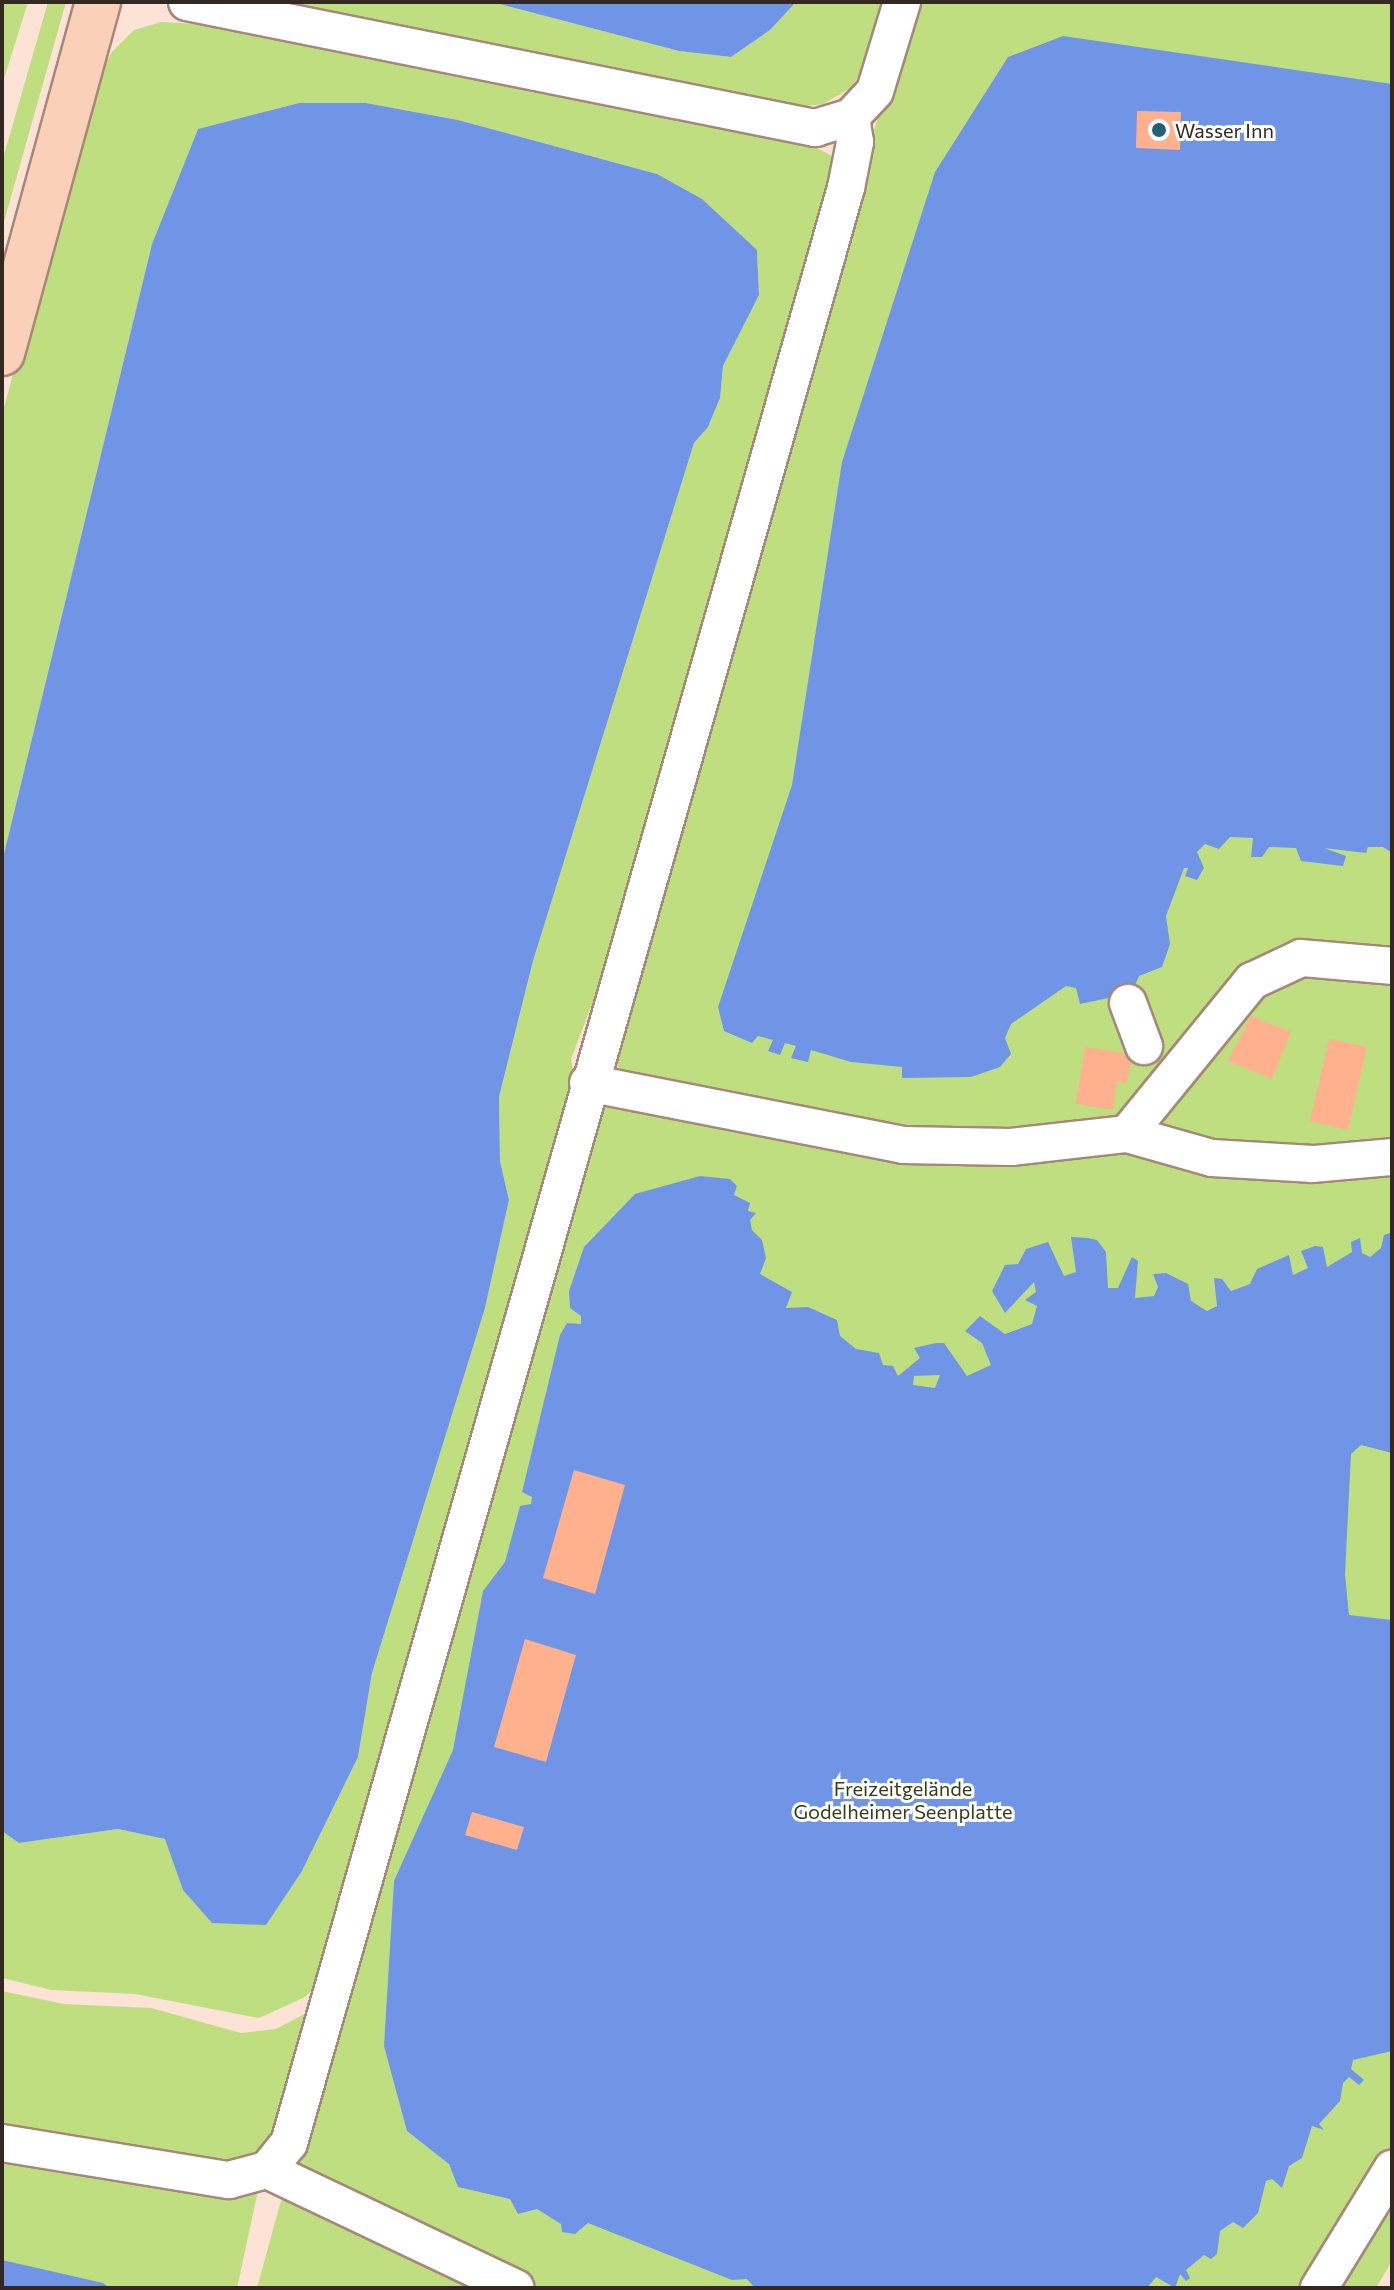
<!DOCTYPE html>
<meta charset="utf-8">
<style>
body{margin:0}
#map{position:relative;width:1394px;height:2290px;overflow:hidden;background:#fde2d6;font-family:Commissioner,sans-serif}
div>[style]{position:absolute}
.green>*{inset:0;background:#bfde80}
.water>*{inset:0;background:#7095e7}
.building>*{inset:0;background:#ffb18e}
.roads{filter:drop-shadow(2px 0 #a68779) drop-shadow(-2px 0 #a68779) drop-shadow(0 2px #a68779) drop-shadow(0 -2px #a68779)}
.minor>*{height:36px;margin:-18px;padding:0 18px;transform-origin:18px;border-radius:18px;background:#fff}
.major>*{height:44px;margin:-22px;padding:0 22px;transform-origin:22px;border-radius:22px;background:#fad1b8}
.dots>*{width:22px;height:22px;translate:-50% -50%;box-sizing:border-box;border:4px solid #fff;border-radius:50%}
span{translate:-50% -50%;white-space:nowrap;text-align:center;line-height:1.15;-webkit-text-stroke:6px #fff;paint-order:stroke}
.poi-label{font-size:20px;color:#342822}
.left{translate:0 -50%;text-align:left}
.park-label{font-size:20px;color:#313e16}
.frame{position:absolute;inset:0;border:4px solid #342822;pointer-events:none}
</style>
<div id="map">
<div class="green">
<i style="clip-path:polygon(2px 2px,28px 2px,2px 85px)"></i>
<i style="clip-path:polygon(48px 2px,66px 2px,2px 229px,2px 162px)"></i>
<i style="clip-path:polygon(235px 2px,492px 2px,679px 51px,731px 57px,770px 30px,796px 2px,886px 2px,866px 64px,851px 88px,823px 104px,785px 109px)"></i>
<i style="clip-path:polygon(916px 2px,1392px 2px,1392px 2261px,1376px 2288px,257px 2288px,280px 2204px,299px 2170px,298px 2152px,585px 1123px,604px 1107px,619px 1103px,636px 1084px,609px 1058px,858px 179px)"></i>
<i style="clip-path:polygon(161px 22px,215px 25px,813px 146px,832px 156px,837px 166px,640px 879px,571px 1059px,575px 1082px,325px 1978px,305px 1997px,259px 2018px,135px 1994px,52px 1990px,2px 1978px,2px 1831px,19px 1843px,118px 1829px,166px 1839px,183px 1890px,302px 1871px,358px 1757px,372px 1673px,485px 1308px,509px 1200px,500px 1161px,499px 1097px,533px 961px,694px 443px,708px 427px,720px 398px,723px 366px,759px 295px,757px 250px,657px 174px,458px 120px,366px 103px,299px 103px,198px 129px,152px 244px,2px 862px,2px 415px,88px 96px,112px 52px,134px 30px)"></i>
<i style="clip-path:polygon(2px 1991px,64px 2004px,151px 2008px,241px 2033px,276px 2029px,310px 2011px,282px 2134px,254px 2168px,2px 2134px)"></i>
<i style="clip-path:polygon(2px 2150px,259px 2186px,237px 2288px,110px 2288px,2px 2260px)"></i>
</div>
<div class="water">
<i style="clip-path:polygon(492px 2px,796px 2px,770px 30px,731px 57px,679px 51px)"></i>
<i style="clip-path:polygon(1063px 36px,1392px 84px,1392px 853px,1383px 847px,1368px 847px,1366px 853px,1324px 848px,1346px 856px,1343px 866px,1301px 861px,1296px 848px,1269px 847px,1262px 857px,1251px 857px,1253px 838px,1230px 837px,1219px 849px,1205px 844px,1197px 852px,1204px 868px,1197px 880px,1185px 876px,1188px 868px,1184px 868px,1166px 916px,1170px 944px,1162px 967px,1139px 976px,1132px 992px,1113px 997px,1080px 1004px,1076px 988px,1066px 986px,1011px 1024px,1005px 1038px,1011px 1054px,1000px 1067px,971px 1077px,902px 1078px,902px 1067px,851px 1062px,811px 1050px,808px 1062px,791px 1058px,796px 1046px,785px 1043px,780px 1055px,768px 1051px,773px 1040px,758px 1036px,752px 1043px,724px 1031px,718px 1007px,792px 785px,842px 462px,935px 172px,1008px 57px)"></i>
<i style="clip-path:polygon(299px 103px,366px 103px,458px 120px,657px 174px,702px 199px,757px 250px,759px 295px,723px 366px,720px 398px,708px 427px,694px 443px,533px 961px,499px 1097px,500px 1161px,509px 1200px,485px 1308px,372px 1673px,358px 1757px,302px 1871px,266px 1925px,212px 1923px,183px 1890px,165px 1839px,118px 1829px,19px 1843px,2px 1831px,2px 862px,152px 244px,198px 129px)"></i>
<i style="clip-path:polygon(evenodd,700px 1176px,730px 1179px,737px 1186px,734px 1195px,750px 1203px,748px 1211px,756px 1213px,750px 1220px,752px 1230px,762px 1240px,766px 1258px,760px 1274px,792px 1292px,786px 1308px,808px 1307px,837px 1320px,840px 1336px,856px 1349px,879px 1353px,883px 1365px,893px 1366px,898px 1376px,920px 1358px,914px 1348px,936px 1343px,944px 1343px,967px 1376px,991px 1365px,982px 1343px,965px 1331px,980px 1316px,1005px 1334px,1032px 1324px,1037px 1306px,1025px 1300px,1036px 1292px,1034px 1282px,1005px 1313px,992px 1291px,1005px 1265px,1018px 1264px,1026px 1249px,1048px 1242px,1064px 1276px,1076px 1272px,1071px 1237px,1088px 1238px,1097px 1240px,1106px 1252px,1108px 1288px,1118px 1288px,1132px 1257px,1138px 1261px,1135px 1298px,1154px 1296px,1158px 1287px,1153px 1274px,1166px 1273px,1188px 1284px,1191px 1301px,1207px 1311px,1217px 1306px,1214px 1278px,1222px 1279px,1231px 1291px,1250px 1284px,1257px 1269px,1289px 1255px,1293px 1275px,1308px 1268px,1301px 1251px,1315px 1246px,1323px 1247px,1327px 1267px,1352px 1252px,1351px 1242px,1360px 1238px,1362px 1253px,1370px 1257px,1381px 1248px,1384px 1235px,1392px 1232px,1392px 1453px,1361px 1445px,1351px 1454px,1345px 1574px,1349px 1615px,1392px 1620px,1392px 2051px,1353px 2060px,1351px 2069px,1364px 2080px,1359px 2085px,1349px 2077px,1343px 2083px,1340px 2101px,1319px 2124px,1324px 2130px,1312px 2126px,1302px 2158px,1289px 2166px,1282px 2188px,1272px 2179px,1266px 2181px,1258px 2213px,1243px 2228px,1233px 2222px,1220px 2231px,1217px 2254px,1211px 2259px,1204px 2255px,1186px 2270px,1190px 2278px,1186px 2281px,1180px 2274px,1175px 2288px,1156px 2277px,1147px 2288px,755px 2288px,747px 2279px,732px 2280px,588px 2223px,575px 2234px,562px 2232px,561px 2224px,537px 2209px,518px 2214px,510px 2199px,458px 2187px,449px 2164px,407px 2131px,384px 2046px,394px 1881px,453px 1750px,483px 1591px,505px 1562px,520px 1506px,531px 1504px,532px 1497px,522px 1492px,560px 1335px,567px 1323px,581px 1324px,581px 1316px,570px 1308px,569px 1291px,584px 1247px,635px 1194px,700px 1176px,940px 1375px,935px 1388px,913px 1385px,914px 1376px,940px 1375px)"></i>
<i style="clip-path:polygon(2px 2260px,103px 2283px,110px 2288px,2px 2288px)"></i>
</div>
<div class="building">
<i style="clip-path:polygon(1137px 111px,1181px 112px,1180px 150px,1136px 148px)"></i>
<i style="clip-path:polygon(1251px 1016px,1291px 1032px,1272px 1079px,1228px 1061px)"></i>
<i style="clip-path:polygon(1329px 1039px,1367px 1047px,1348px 1130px,1310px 1121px)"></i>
<i style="clip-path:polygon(1085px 1047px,1124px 1053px,1131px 1062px,1127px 1083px,1117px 1081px,1113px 1110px,1076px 1104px)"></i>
<i style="clip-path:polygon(574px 1470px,625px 1485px,595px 1594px,543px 1578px)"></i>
<i style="clip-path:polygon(525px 1639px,576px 1655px,546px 1762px,494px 1747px)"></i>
<i style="clip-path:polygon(472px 1812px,524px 1827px,517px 1850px,465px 1835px)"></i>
</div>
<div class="roads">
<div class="minor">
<i style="left:187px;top:2px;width:641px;rotate:11.35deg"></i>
<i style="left:815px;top:128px;width:38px;rotate:-17deg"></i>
<i style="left:1128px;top:1003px;width:46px;rotate:69.6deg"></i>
<i style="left:588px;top:1083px;width:321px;rotate:11.1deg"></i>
<i style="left:903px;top:1145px;width:108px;rotate:1.1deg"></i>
<i style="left:1011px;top:1147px;width:117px;rotate:-6.4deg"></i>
<i style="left:1127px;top:1134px;width:198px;rotate:-50.8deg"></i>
<i style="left:1252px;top:981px;width:54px;rotate:-25.1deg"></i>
<i style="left:1301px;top:958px;width:91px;rotate:5deg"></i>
<i style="left:1127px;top:1134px;width:88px;rotate:15.8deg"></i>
<i style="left:1212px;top:1158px;width:101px;rotate:3.4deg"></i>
<i style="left:1313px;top:1164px;width:79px;rotate:-5.1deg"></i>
<i style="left:2px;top:2143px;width:230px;rotate:9.3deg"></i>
<i style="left:229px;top:2180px;width:39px;rotate:-15deg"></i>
<i style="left:267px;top:2170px;width:35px;rotate:-51deg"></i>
<i style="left:289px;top:2143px;width:2033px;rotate:-74.1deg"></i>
<i style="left:846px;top:188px;width:47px;rotate:-78.9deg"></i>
<i style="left:855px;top:142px;width:25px;rotate:-99deg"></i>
<i style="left:851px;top:117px;width:35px;rotate:-47deg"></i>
<i style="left:875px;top:91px;width:93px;rotate:-73.1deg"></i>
<i style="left:267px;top:2170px;width:275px;rotate:25.4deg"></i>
<i style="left:1319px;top:2288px;width:140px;rotate:-58.5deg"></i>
</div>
<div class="major">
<i style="left:2px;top:353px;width:364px;rotate:-74.7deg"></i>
</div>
</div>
<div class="dots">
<i style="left:1159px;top:130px;background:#245e77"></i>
</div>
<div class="poi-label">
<span class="left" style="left:1175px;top:130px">Wasser Inn</span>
</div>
<div class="park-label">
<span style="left:903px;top:1800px">Freizeitgelände<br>Godelheimer Seenplatte</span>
</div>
<div class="frame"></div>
</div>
